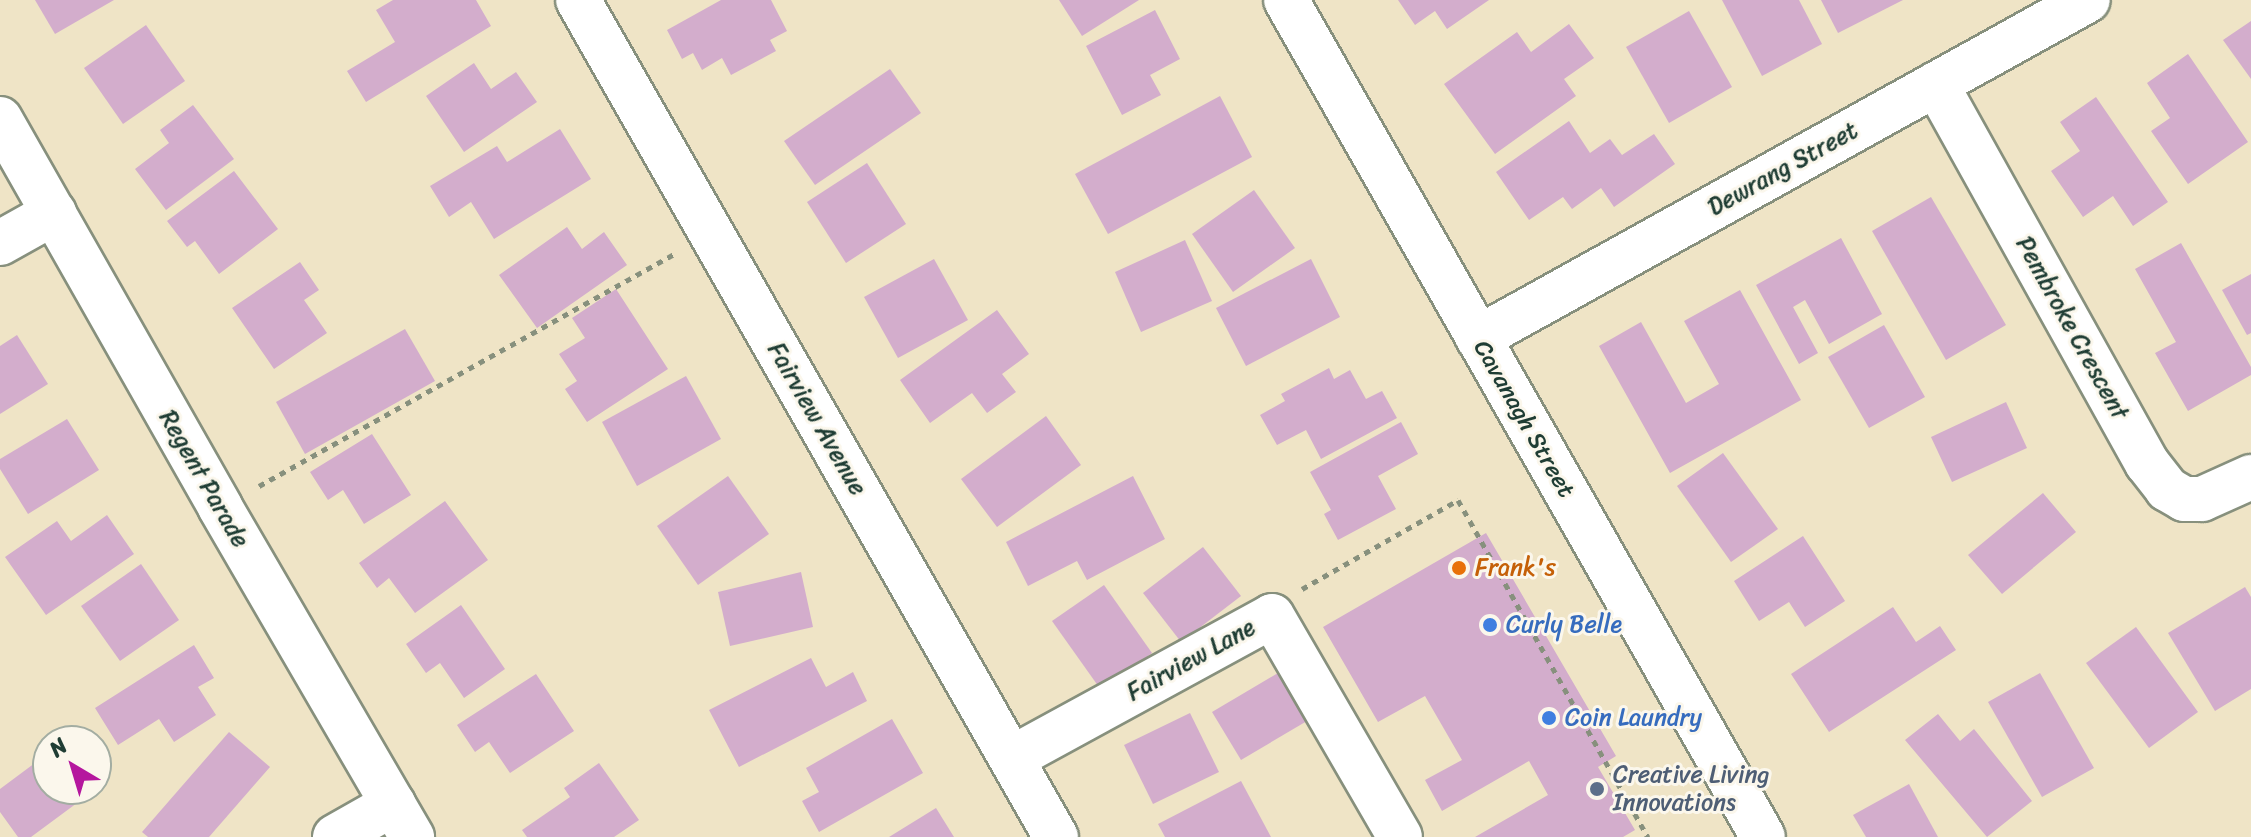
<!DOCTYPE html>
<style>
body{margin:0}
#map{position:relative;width:2251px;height:837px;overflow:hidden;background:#efe4c6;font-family:Sriracha,sans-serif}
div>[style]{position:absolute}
.building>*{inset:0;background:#d3adcc}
.path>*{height:5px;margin-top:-2.5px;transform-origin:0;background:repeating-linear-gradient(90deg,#87907d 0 6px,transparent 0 12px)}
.roads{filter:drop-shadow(2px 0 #87907d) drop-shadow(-2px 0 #87907d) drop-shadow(0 2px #87907d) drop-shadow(0 -2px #87907d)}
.minor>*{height:44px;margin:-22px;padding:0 22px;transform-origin:22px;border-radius:22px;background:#fff}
.dots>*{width:22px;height:22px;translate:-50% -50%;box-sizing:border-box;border:4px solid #fbf7ec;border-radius:50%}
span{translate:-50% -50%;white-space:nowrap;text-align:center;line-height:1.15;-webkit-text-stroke:6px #fbf7ec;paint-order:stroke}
.street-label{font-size:24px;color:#1f3d34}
.food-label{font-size:24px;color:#c56008}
.left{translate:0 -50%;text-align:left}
.shop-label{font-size:24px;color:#366cbe}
.service-label{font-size:24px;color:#4e5e75}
.north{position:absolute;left:32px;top:725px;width:80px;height:80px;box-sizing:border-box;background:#fbf7ec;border:2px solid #a3ada2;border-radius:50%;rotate:322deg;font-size:22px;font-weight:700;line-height:32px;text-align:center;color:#1f3d34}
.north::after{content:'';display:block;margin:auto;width:28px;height:36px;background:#b5179e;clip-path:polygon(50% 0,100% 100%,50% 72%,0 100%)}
</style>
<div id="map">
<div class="building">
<i style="clip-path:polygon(35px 0,114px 0,55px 34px)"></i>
<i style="clip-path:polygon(393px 0,476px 0,491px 26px,366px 102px,347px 71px,395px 42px,376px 10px)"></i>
<i style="clip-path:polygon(721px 0,771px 0,787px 31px,770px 40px,776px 51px,731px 75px,722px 58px,702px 70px,693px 53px,682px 59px,667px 30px)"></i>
<i style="clip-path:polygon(1059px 0,1139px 0,1082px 36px)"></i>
<i style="clip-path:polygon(1398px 0,1489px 0,1447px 29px,1435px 11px,1415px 25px)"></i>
<i style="clip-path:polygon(1722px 0,1799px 0,1822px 44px,1762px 76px)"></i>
<i style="clip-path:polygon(1821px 0,1903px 0,1838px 33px)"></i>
<i style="clip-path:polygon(1155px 10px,1180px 59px,1150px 75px,1161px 95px,1122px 115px,1086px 46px)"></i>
<i style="clip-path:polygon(1689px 11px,1732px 87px,1669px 123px,1626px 47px)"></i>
<i style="clip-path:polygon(2251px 21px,2251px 79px,2223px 40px)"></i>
<i style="clip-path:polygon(1569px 24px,1594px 58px,1564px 79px,1576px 96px,1495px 154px,1444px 84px,1517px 32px,1531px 52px)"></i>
<i style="clip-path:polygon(146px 25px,185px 81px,123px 124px,84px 68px)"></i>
<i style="clip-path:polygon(2188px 54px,2248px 142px,2188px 184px,2151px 131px,2170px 118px,2147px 83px)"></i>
<i style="clip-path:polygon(474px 63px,491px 89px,516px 72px,537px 102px,464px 152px,426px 96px)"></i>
<i style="clip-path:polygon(890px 69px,921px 113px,815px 185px,784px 141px)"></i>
<i style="clip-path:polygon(1220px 96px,1252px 157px,1108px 234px,1075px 174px)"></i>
<i style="clip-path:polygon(2096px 97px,2168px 202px,2133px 226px,2113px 196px,2083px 217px,2051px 171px,2080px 151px,2060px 122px)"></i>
<i style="clip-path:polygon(193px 105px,234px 159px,166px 210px,135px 169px,169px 143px,160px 130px)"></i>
<i style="clip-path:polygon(1569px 121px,1590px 153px,1610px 139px,1622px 155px,1654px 134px,1675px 164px,1614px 207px,1601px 188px,1572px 209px,1563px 197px,1529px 220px,1496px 172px)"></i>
<i style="clip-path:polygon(560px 129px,591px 179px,494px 239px,471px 202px,449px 217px,430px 186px,497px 146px,507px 162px)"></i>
<i style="clip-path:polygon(867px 163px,906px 224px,846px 263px,807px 202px)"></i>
<i style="clip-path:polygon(234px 171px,278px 229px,219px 274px,195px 241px,187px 247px,167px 221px)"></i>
<i style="clip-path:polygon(1254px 190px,1295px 248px,1233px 292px,1192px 234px)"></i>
<i style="clip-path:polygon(1931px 197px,2006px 325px,1946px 360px,1872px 231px)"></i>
<i style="clip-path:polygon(567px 227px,582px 249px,604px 232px,627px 265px,537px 328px,499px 275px)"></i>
<i style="clip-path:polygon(1841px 238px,1882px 314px,1829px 344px,1805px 300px,1793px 307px,1818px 353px,1799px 364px,1756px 285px)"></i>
<i style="clip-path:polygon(1185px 240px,1212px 301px,1141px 332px,1115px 272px)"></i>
<i style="clip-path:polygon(2181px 243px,2251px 367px,2251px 375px,2188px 411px,2155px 353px,2176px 342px,2135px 269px)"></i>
<i style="clip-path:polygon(934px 259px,968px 320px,898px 358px,864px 297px)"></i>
<i style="clip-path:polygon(1311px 259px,1340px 317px,1246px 366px,1216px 308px)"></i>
<i style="clip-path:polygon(300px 262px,319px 290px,304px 300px,327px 333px,274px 369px,232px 308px)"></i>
<i style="clip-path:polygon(2251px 274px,2251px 333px,2247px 335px,2222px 290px)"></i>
<i style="clip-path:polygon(616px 289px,668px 369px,587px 422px,565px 389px,577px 381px,559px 354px,585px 338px,572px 318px)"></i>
<i style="clip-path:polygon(1740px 290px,1801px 400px,1670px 473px,1599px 346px,1641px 322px,1686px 403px,1719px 384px,1684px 321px)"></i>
<i style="clip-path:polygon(997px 310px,1029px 354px,1002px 374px,1016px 392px,987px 413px,972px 393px,930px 423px,900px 380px)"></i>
<i style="clip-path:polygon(1884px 325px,1925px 397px,1869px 428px,1828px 357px)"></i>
<i style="clip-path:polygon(405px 329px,435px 381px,305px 454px,276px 402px)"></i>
<i style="clip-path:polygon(17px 335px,48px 384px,0 414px,0 346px)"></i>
<i style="clip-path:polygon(1329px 368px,1334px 379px,1350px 370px,1366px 399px,1382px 391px,1397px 418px,1321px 459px,1306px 430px,1277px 445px,1260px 415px,1285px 401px,1281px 394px)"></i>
<i style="clip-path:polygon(686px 376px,721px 439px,637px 486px,602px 422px)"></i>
<i style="clip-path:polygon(2006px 402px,2027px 448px,1952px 482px,1931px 437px)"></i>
<i style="clip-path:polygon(1046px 416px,1081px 465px,997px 527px,961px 479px)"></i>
<i style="clip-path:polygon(67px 419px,99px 470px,28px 514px,0 469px,0 459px)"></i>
<i style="clip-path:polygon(1401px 422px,1418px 454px,1378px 476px,1396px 509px,1338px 540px,1324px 514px,1331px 510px,1310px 472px)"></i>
<i style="clip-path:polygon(372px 434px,411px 495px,364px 524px,343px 490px,328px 500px,310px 472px)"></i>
<i style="clip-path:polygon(1723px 453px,1778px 529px,1731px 562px,1677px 486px)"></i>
<i style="clip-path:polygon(728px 476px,769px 534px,698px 585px,657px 526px)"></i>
<i style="clip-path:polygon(1133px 476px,1165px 539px,1087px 580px,1077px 561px,1028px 586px,1006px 542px)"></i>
<i style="clip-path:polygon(2043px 493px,2076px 532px,2002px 594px,1968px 555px)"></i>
<i style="clip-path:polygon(445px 501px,488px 560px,415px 613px,389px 578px,377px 588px,359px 563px)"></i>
<i style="clip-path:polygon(107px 515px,134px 554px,46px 615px,5px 557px,57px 521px,71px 541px)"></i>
<i style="clip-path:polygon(1486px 533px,1616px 756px,1598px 767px,1635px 830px,1623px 837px,1475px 837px,1548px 795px,1529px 761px,1442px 811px,1425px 780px,1462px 760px,1425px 696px,1378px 722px,1323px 627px)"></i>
<i style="clip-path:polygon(1803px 536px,1845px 601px,1805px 627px,1789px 602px,1759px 621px,1734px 581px)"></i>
<i style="clip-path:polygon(1203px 547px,1241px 596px,1181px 642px,1143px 593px)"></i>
<i style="clip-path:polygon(141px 564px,179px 620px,120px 661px,81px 606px)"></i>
<i style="clip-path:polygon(801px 572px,813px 627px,730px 646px,718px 592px)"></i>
<i style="clip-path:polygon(1104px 585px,1152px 653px,1101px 690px,1052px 621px)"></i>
<i style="clip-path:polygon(2245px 587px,2251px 597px,2251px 689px,2215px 711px,2168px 633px)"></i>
<i style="clip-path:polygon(461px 605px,505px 669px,464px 698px,440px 663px,426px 673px,406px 644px)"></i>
<i style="clip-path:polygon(1893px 607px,1916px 642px,1940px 626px,1956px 650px,1829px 732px,1791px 674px)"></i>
<i style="clip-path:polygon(2136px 627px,2198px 712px,2149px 748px,2086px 663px)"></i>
<i style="clip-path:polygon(194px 645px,214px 678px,198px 687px,216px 715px,174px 742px,159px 719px,118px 745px,95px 708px)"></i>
<i style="clip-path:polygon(811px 658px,826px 687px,853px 672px,867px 701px,739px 767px,709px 710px)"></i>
<i style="clip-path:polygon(1278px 673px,1307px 721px,1241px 760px,1212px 712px)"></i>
<i style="clip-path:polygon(2040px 673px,2094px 768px,2042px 797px,1988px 702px)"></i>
<i style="clip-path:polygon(536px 674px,574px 731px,510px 773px,489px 742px,475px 752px,457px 725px)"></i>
<i style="clip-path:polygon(1190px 713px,1219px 772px,1153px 804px,1124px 745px)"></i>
<i style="clip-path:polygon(1938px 714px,1960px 741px,1974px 729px,2032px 801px,1987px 837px,1905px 740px)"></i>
<i style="clip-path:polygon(892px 719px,923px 773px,819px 832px,802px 801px,819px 792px,806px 768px)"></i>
<i style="clip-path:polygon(229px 732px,270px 767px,209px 837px,148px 837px,142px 832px)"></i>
<i style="clip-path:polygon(43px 757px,48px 764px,48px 789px,67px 789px,77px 803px,31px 837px,18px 837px,0 812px,0 789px)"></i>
<i style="clip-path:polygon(599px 763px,639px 820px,614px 837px,527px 837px,522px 830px,570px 797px,564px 788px)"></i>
<i style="clip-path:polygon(1241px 781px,1271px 837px,1165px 837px,1158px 824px)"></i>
<i style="clip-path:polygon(1909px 784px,1938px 837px,1866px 837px,1853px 815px)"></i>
<i style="clip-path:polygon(936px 808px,954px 837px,889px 837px)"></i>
</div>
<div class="path">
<i style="left:259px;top:486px;width:475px;rotate:-29.2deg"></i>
<i style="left:1302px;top:589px;width:180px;rotate:-29.7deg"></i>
<i style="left:1458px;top:500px;width:387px;rotate:60.6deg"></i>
</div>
<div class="roads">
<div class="minor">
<i style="left:578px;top:0;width:964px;rotate:60.27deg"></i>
<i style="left:1286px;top:0;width:963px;rotate:60.32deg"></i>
<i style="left:1936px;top:84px;width:434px;rotate:60.9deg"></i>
<i style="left:2147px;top:463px;width:33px;rotate:52deg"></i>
<i style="left:2167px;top:489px;width:20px;rotate:30deg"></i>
<i style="left:2184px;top:499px;width:18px"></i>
<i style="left:2202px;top:499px;width:54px;rotate:-24.2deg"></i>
<i style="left:0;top:119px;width:446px;rotate:60.4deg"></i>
<i style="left:220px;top:507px;width:382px;rotate:59.8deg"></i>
<i style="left:0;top:243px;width:62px;rotate:-29.1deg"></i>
<i style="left:1478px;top:338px;width:697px;rotate:-28.99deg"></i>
<i style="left:1012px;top:758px;width:296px;rotate:-28.6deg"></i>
<i style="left:1272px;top:616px;width:255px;rotate:59.9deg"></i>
<i style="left:335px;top:837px;width:67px;rotate:-29.6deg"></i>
</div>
</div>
<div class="dots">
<i style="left:1459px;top:568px;background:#e8710a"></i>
<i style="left:1490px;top:625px;background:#3f7fe0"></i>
<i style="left:1549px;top:718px;background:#3f7fe0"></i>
<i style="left:1597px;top:789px;background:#5c6f8a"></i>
</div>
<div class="street-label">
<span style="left:1783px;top:169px;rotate:-29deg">Dewrang Street</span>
<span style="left:2072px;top:328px;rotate:61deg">Pembroke Crescent</span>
<span style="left:817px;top:419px;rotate:60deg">Fairview Avenue</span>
<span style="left:1524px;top:419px;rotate:60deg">Cavanagh Street</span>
<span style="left:204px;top:479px;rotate:60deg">Regent Parade</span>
<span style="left:1191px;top:660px;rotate:-29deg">Fairview Lane</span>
</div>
<div class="food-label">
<span class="left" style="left:1475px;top:568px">Frank's</span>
</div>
<div class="shop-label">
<span class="left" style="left:1506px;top:625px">Curly Belle</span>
<span class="left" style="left:1565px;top:718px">Coin Laundry</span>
</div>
<div class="service-label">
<span class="left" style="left:1613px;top:789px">Creative Living<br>Innovations</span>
</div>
<div class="north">N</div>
</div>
